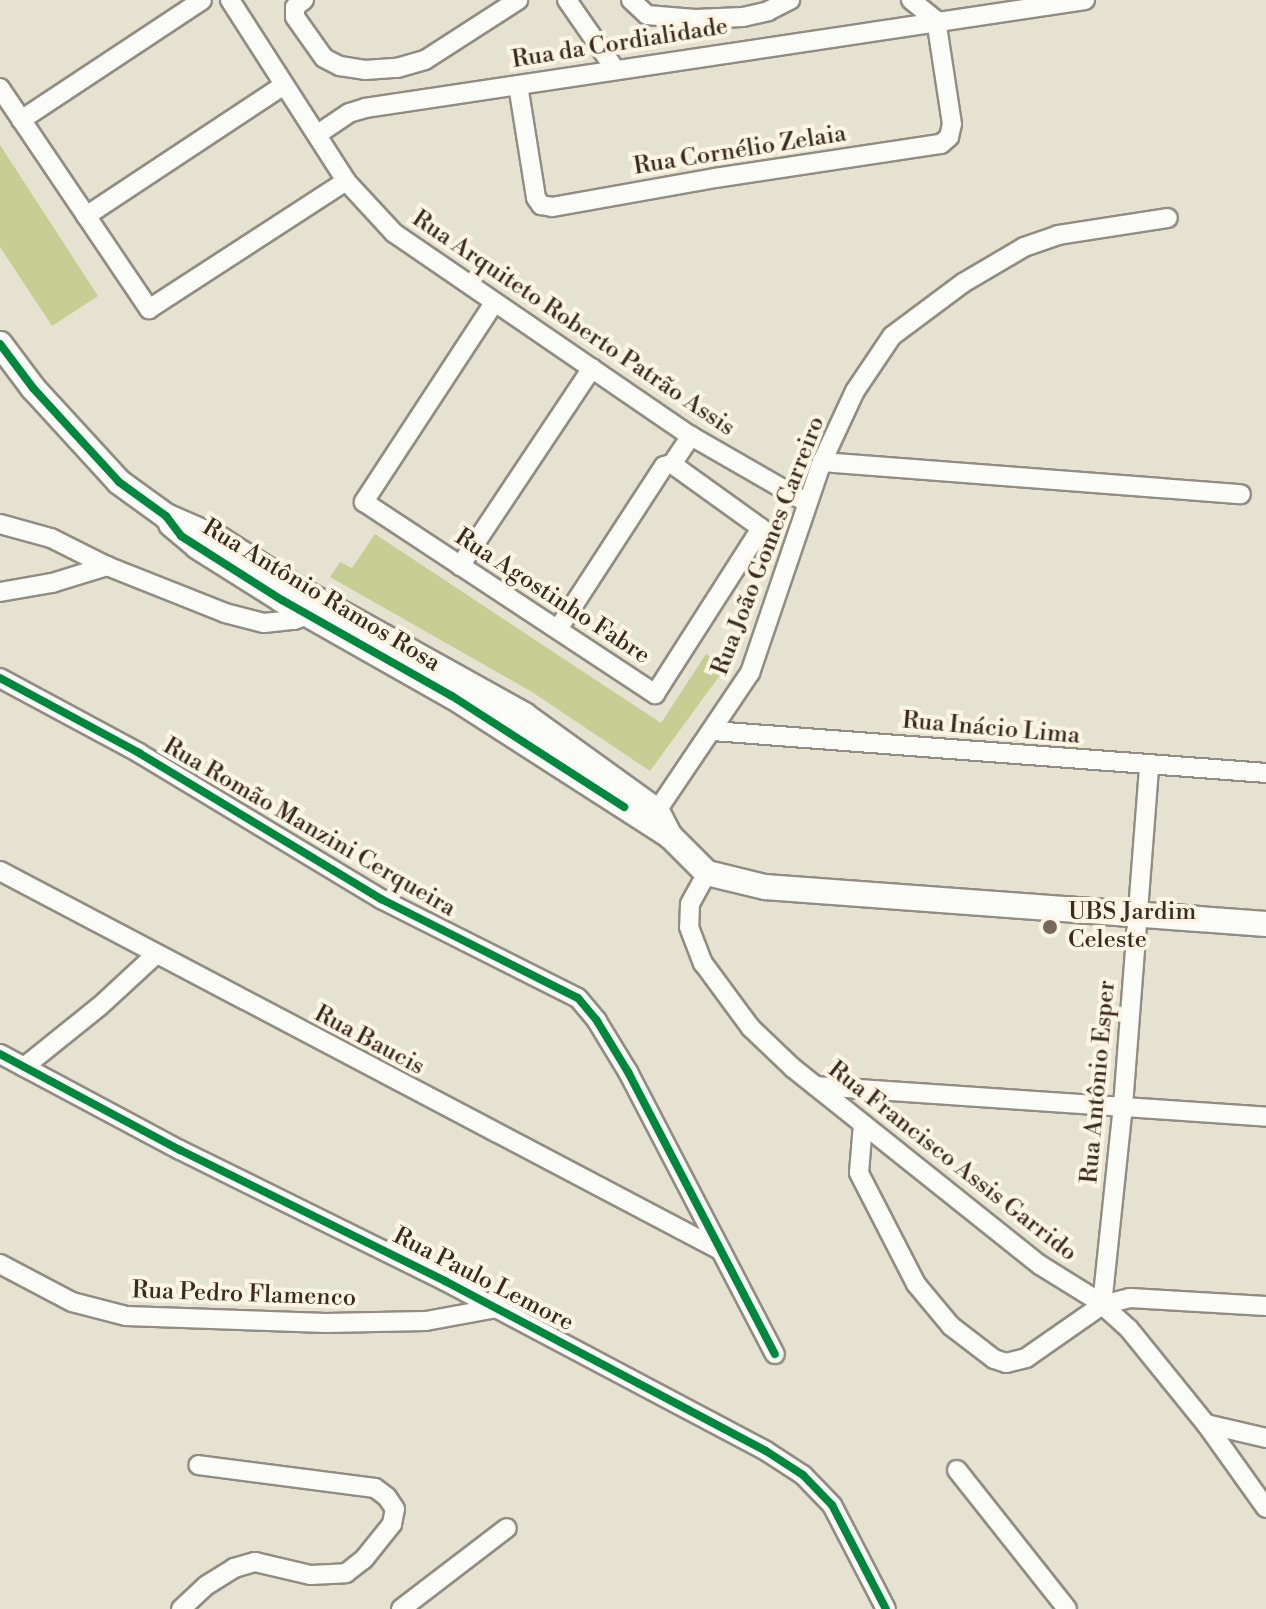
<!DOCTYPE html>
<meta charset="utf-8">
<style>
body{margin:0}
#map{position:relative;width:1266px;height:1609px;overflow:hidden;background:#e6e2d1;font-family:"Libre Bodoni",serif}
div>[style]{position:absolute}
.green>*{inset:0;background:#c7ce93}
.roads{filter:drop-shadow(2px 0 #918d82) drop-shadow(-2px 0 #918d82) drop-shadow(0 2px #918d82) drop-shadow(0 -2px #918d82)}
.minor>*{height:18px;margin:-9px;padding:0 9px;transform-origin:9px;border-radius:9px;background:#fbfbf8}
.secondary>*{height:24px;margin:-12px;padding:0 12px;transform-origin:12px;border-radius:12px;background:#fbfbf8}
.cycleway>*{height:8px;margin:-4px;padding:0 4px;transform-origin:4px;border-radius:4px;background:#00873e}
.dots>*{width:22px;height:22px;translate:-50% -50%;box-sizing:border-box;border:4px solid #fcf5e5;border-radius:50%}
span{translate:-50% -50%;white-space:nowrap;text-align:center;line-height:1.15;-webkit-text-stroke:8px #fcf5e5;paint-order:stroke}
.street-label{font-size:24px;color:#3b2a1e}
.poi-label{font-size:24px;color:#3b2a1e}
.left{translate:0 -50%;text-align:left}
</style>
<div id="map">
<div class="green">
<i style="clip-path:polygon(0 145px,98px 296px,52px 326px,0 247px)"></i>
<i style="clip-path:polygon(375px 534px,661px 723px,706px 654px,726px 667px,650px 771px,532px 692px,330px 577px,340px 562px,352px 568px)"></i>
</div>
<div class="roads">
<div class="minor">
<i style="left:230px;top:0;width:215px;rotate:57.3deg"></i>
<i style="left:346px;top:181px;width:71px;rotate:47.3deg"></i>
<i style="left:394px;top:233px;width:360px;rotate:34.4deg"></i>
<i style="left:691px;top:436px;width:133px;rotate:29.9deg"></i>
<i style="left:304px;top:0;width:11px;rotate:142deg"></i>
<i style="left:295px;top:7px;width:10px;rotate:90deg"></i>
<i style="left:295px;top:17px;width:50px;rotate:54.7deg"></i>
<i style="left:324px;top:58px;width:18px;rotate:27deg"></i>
<i style="left:340px;top:66px;width:25px;rotate:9deg"></i>
<i style="left:365px;top:70px;width:32px;rotate:-4deg"></i>
<i style="left:397px;top:68px;width:29px;rotate:-16deg"></i>
<i style="left:425px;top:60px;width:111px;rotate:-32.8deg"></i>
<i style="left:567px;top:0;width:83px;rotate:55.3deg"></i>
<i style="left:631px;top:0;width:22px;rotate:43deg"></i>
<i style="left:647px;top:15px;width:48px;rotate:4.8deg"></i>
<i style="left:695px;top:19px;width:48px;rotate:-2.4deg"></i>
<i style="left:743px;top:17px;width:26px;rotate:-13deg"></i>
<i style="left:768px;top:11px;width:25px;rotate:-27deg"></i>
<i style="left:911px;top:0;width:32px;rotate:39deg"></i>
<i style="left:518px;top:85px;width:114px;rotate:80.9deg"></i>
<i style="left:536px;top:198px;width:9px;rotate:54deg"></i>
<i style="left:541px;top:205px;width:11px;rotate:10deg"></i>
<i style="left:552px;top:207px;width:166px;rotate:-10.1deg"></i>
<i style="left:715px;top:178px;width:229px;rotate:-8.6deg"></i>
<i style="left:941px;top:144px;width:11px;rotate:-41deg"></i>
<i style="left:949px;top:137px;width:13px;rotate:-77deg"></i>
<i style="left:952px;top:124px;width:105px;rotate:-98.7deg"></i>
<i style="left:0;top:88px;width:267px;rotate:56deg"></i>
<i style="left:149px;top:309px;width:235px;rotate:-33deg"></i>
<i style="left:21px;top:120px;width:217px;rotate:-33.5deg"></i>
<i style="left:318px;top:134px;width:37px;rotate:-34deg"></i>
<i style="left:349px;top:113px;width:17px;rotate:-17deg"></i>
<i style="left:365px;top:108px;width:728px;rotate:-8.53deg"></i>
<i style="left:86px;top:216px;width:237px;rotate:-33.5deg"></i>
<i style="left:494px;top:303px;width:238px;rotate:123.2deg"></i>
<i style="left:364px;top:502px;width:349px;rotate:33.4deg"></i>
<i style="left:655px;top:694px;width:197px;rotate:-57.4deg"></i>
<i style="left:761px;top:528px;width:110px;rotate:-144.3deg"></i>
<i style="left:822px;top:462px;width:420px;rotate:4.4deg"></i>
<i style="left:0;top:524px;width:53px;rotate:15.4deg"></i>
<i style="left:51px;top:538px;width:63px;rotate:26.6deg"></i>
<i style="left:107px;top:566px;width:127px;rotate:21.7deg"></i>
<i style="left:225px;top:613px;width:40px;rotate:14.4deg"></i>
<i style="left:264px;top:623px;width:30px;rotate:-6deg"></i>
<i style="left:294px;top:620px;width:15px;rotate:-20deg"></i>
<i style="left:308px;top:615px;width:9px;rotate:-63deg"></i>
<i style="left:460px;top:566px;width:238px;rotate:-56.3deg"></i>
<i style="left:0;top:592px;width:53px;rotate:-9.8deg"></i>
<i style="left:52px;top:583px;width:58px;rotate:-17.2deg"></i>
<i style="left:558px;top:629px;width:194px;rotate:-57deg"></i>
<i style="left:664px;top:466px;width:8px;rotate:-14deg"></i>
<i style="left:672px;top:464px;width:34px;rotate:-56deg"></i>
<i style="left:0;top:678px;width:158px;rotate:28.3deg"></i>
<i style="left:139px;top:753px;width:283px;rotate:31.1deg"></i>
<i style="left:381px;top:899px;width:220px;rotate:26.7deg"></i>
<i style="left:578px;top:998px;width:30px;rotate:50deg"></i>
<i style="left:597px;top:1021px;width:60px;rotate:58.7deg"></i>
<i style="left:628px;top:1072px;width:318px;rotate:62.5deg"></i>
<i style="left:713px;top:731px;width:555px;rotate:4.34deg"></i>
<i style="left:650px;top:821px;width:179px;rotate:-56deg"></i>
<i style="left:750px;top:673px;width:223px;rotate:-71.2deg"></i>
<i style="left:822px;top:462px;width:78px;rotate:-65.1deg"></i>
<i style="left:855px;top:391px;width:66px;rotate:-56.1deg"></i>
<i style="left:892px;top:336px;width:89px;rotate:-36.7deg"></i>
<i style="left:963px;top:283px;width:71px;rotate:-30.5deg"></i>
<i style="left:1024px;top:247px;width:36px;rotate:-19deg"></i>
<i style="left:1058px;top:235px;width:111px;rotate:-8.8deg"></i>
<i style="left:0;top:871px;width:811px;rotate:27.77deg"></i>
<i style="left:707px;top:873px;width:35px;rotate:119deg"></i>
<i style="left:690px;top:904px;width:23px;rotate:92deg"></i>
<i style="left:689px;top:927px;width:39px;rotate:69deg"></i>
<i style="left:703px;top:963px;width:81px;rotate:53.6deg"></i>
<i style="left:751px;top:1028px;width:58px;rotate:43.6deg"></i>
<i style="left:793px;top:1068px;width:316px;rotate:38.6deg"></i>
<i style="left:1040px;top:1265px;width:68px;rotate:31.8deg"></i>
<i style="left:1098px;top:1301px;width:42px;rotate:42.1deg"></i>
<i style="left:1129px;top:1329px;width:122px;rotate:51deg"></i>
<i style="left:1206px;top:1424px;width:103px;rotate:54.5deg"></i>
<i style="left:0;top:1054px;width:204px;rotate:28.1deg"></i>
<i style="left:180px;top:1150px;width:296px;rotate:26.3deg"></i>
<i style="left:445px;top:1281px;width:363px;rotate:27.9deg"></i>
<i style="left:766px;top:1451px;width:44px;rotate:33deg"></i>
<i style="left:803px;top:1475px;width:42px;rotate:46deg"></i>
<i style="left:832px;top:1505px;width:117px;rotate:62.6deg"></i>
<i style="left:24px;top:1067px;width:97px;rotate:-38.8deg"></i>
<i style="left:100px;top:1006px;width:75px;rotate:-42.8deg"></i>
<i style="left:816px;top:1086px;width:451px;rotate:3.9deg"></i>
<i style="left:863px;top:1124px;width:49px;rotate:94.7deg"></i>
<i style="left:859px;top:1173px;width:125px;rotate:62.8deg"></i>
<i style="left:916px;top:1284px;width:55px;rotate:50.2deg"></i>
<i style="left:951px;top:1326px;width:54px;rotate:37.5deg"></i>
<i style="left:994px;top:1359px;width:13px;rotate:18deg"></i>
<i style="left:1006px;top:1363px;width:21px;rotate:-14deg"></i>
<i style="left:1026px;top:1358px;width:93px;rotate:-34.9deg"></i>
<i style="left:1102px;top:1305px;width:29px;rotate:-14deg"></i>
<i style="left:1130px;top:1298px;width:136px;rotate:3.4deg"></i>
<i style="left:0;top:1264px;width:81px;rotate:27.8deg"></i>
<i style="left:72px;top:1302px;width:56px;rotate:14.5deg"></i>
<i style="left:126px;top:1316px;width:200px;rotate:2deg"></i>
<i style="left:326px;top:1323px;width:100px;rotate:-1.1deg"></i>
<i style="left:426px;top:1321px;width:72px;rotate:-10.4deg"></i>
<i style="left:1102px;top:1305px;width:200px;rotate:-84deg"></i>
<i style="left:1123px;top:1106px;width:340px;rotate:-85.6deg"></i>
<i style="left:1206px;top:1424px;width:62px;rotate:13.1deg"></i>
<i style="left:957px;top:1470px;width:177px;rotate:51.6deg"></i>
<i style="left:181px;top:1609px;width:35px;rotate:-43deg"></i>
<i style="left:207px;top:1585px;width:32px;rotate:-32deg"></i>
<i style="left:234px;top:1568px;width:22px;rotate:-16deg"></i>
<i style="left:255px;top:1562px;width:57px;rotate:13.1deg"></i>
<i style="left:311px;top:1575px;width:35px;rotate:-3deg"></i>
<i style="left:346px;top:1573px;width:23px;rotate:-38deg"></i>
<i style="left:364px;top:1559px;width:45px;rotate:-51.3deg"></i>
<i style="left:392px;top:1524px;width:15px;rotate:-79deg"></i>
<i style="left:395px;top:1509px;width:14px;rotate:-124deg"></i>
<i style="left:387px;top:1497px;width:15px;rotate:-143deg"></i>
<i style="left:375px;top:1488px;width:178px;rotate:-172.6deg"></i>
<i style="left:401px;top:1609px;width:133px;rotate:-37.4deg"></i>
</div>
<div class="secondary">
<i style="left:0;top:344px;width:55px;rotate:53.1deg"></i>
<i style="left:33px;top:388px;width:127px;rotate:47.5deg"></i>
<i style="left:119px;top:482px;width:58px;rotate:35.9deg"></i>
<i style="left:166px;top:516px;width:60px;rotate:23.6deg"></i>
<i style="left:221px;top:540px;width:91px;rotate:32.5deg"></i>
<i style="left:298px;top:589px;width:259px;rotate:29.1deg"></i>
<i style="left:524px;top:715px;width:164px;rotate:35.8deg"></i>
<i style="left:657px;top:811px;width:28px;rotate:63deg"></i>
<i style="left:670px;top:836px;width:52px;rotate:45deg"></i>
<i style="left:707px;top:873px;width:60px;rotate:13.6deg"></i>
<i style="left:765px;top:887px;width:502px;rotate:4.22deg"></i>
<i style="left:171px;top:524px;width:35px;rotate:40deg"></i>
<i style="left:198px;top:547px;width:99px;rotate:32.2deg"></i>
<i style="left:282px;top:600px;width:195px;rotate:29.5deg"></i>
<i style="left:452px;top:696px;width:259px;rotate:32.7deg"></i>
</div>
</div>
<div class="cycleway">
<i style="left:0;top:344px;width:55px;rotate:53.1deg"></i>
<i style="left:33px;top:388px;width:127px;rotate:47.5deg"></i>
<i style="left:119px;top:482px;width:58px;rotate:35.9deg"></i>
<i style="left:166px;top:516px;width:25px;rotate:53deg"></i>
<i style="left:181px;top:536px;width:120px;rotate:32.4deg"></i>
<i style="left:282px;top:600px;width:195px;rotate:29.5deg"></i>
<i style="left:452px;top:696px;width:205px;rotate:32.8deg"></i>
<i style="left:0;top:678px;width:158px;rotate:28.3deg"></i>
<i style="left:139px;top:753px;width:283px;rotate:31.1deg"></i>
<i style="left:381px;top:899px;width:220px;rotate:26.7deg"></i>
<i style="left:578px;top:998px;width:30px;rotate:50deg"></i>
<i style="left:597px;top:1021px;width:60px;rotate:58.7deg"></i>
<i style="left:628px;top:1072px;width:318px;rotate:62.5deg"></i>
<i style="left:0;top:1054px;width:204px;rotate:28.1deg"></i>
<i style="left:180px;top:1150px;width:296px;rotate:26.3deg"></i>
<i style="left:445px;top:1281px;width:363px;rotate:27.9deg"></i>
<i style="left:766px;top:1451px;width:44px;rotate:33deg"></i>
<i style="left:803px;top:1475px;width:42px;rotate:46deg"></i>
<i style="left:832px;top:1505px;width:117px;rotate:62.6deg"></i>
</div>
<div class="dots">
<i style="left:1050px;top:927px;background:#776a5d"></i>
</div>
<div class="street-label">
<span style="left:620px;top:44px;rotate:-9deg">Rua da Cordialidade</span>
<span style="left:740px;top:151px;rotate:-9deg">Rua Cornélio Zelaia</span>
<span style="left:573px;top:324px;rotate:34deg">Rua Arquiteto Roberto Patrão Assis</span>
<span style="left:769px;top:546px;rotate:-69deg">Rua João Gomes Carreiro</span>
<span style="left:321px;top:596px;rotate:31deg">Rua Antônio Ramos Rosa</span>
<span style="left:552px;top:597px;rotate:33deg">Rua Agostinho Fabre</span>
<span style="left:991px;top:729px;rotate:5deg">Rua Inácio Lima</span>
<span style="left:309px;top:828px;rotate:30deg">Rua Romão Manzini Cerqueira</span>
<span style="left:369px;top:1041px;rotate:28deg">Rua Baucis</span>
<span style="left:1099px;top:1082px;rotate:-85deg">Rua Antônio Esper</span>
<span style="left:952px;top:1162px;rotate:38deg">Rua Francisco Assis Garrido</span>
<span style="left:483px;top:1280px;rotate:27deg">Rua Paulo Lemore</span>
<span style="left:244px;top:1295px;rotate:2deg">Rua Pedro Flamenco</span>
</div>
<div class="poi-label">
<span class="left" style="left:1068px;top:927px">UBS Jardim<br>Celeste</span>
</div>
</div>
